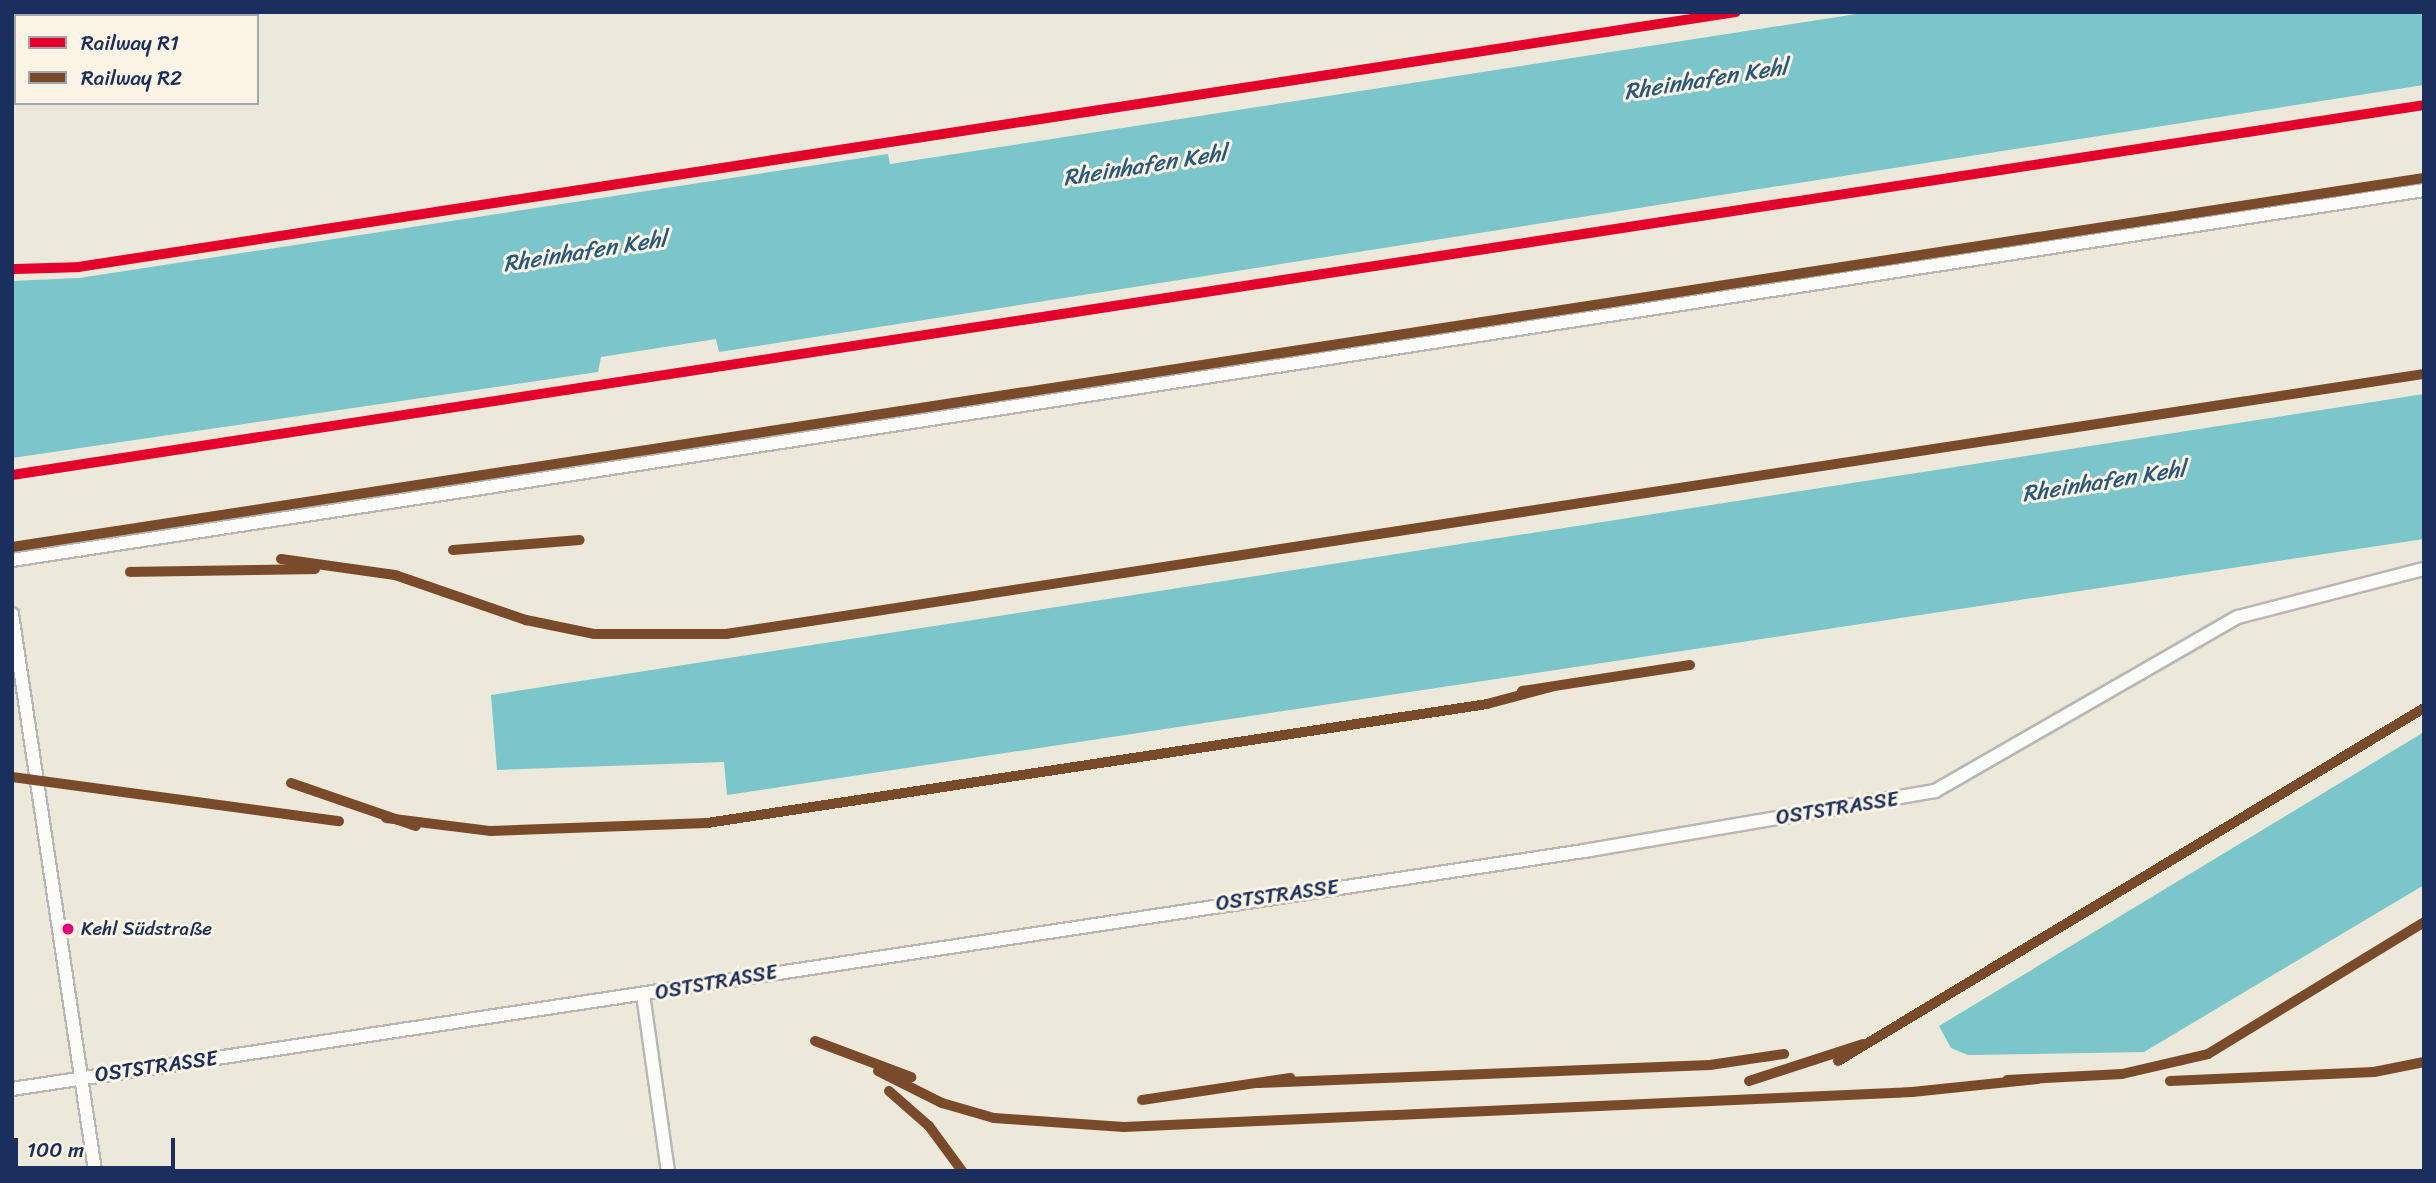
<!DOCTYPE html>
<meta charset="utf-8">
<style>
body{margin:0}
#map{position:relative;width:2436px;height:1183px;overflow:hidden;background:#ece8da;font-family:Sriracha,sans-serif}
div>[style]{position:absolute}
.water>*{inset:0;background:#7bc6cb}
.roads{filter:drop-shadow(2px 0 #b8b7b3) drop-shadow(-2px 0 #b8b7b3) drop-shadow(0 2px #b8b7b3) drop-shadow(0 -2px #b8b7b3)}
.street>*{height:12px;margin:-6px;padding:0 6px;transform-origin:6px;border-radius:6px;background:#fcfcf9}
.rail-1>*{height:10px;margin:-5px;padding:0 5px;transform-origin:5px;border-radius:5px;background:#e4002b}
.rail-2>*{height:10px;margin:-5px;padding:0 5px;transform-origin:5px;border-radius:5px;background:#7a4b2a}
.dots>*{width:19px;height:19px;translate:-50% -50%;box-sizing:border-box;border:4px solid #fcf5e5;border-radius:50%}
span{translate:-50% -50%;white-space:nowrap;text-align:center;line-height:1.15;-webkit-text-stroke:6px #fcf5e5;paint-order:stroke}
.bus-label{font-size:19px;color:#1b2f5e}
.left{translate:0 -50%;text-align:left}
.street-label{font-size:21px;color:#1b2f5e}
.water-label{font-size:23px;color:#29587d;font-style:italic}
.frame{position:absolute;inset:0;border:14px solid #1b2f5e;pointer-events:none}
.legend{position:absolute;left:14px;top:14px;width:245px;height:91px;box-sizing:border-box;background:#fcf5e5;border:2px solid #a2a6af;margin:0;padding:9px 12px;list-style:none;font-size:21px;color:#1b2f5e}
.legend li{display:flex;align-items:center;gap:14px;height:35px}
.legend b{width:35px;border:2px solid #a2a6af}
.scale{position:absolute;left:14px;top:1138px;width:161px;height:32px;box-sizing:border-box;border:4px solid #1b2f5e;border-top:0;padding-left:9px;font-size:21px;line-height:24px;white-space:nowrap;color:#1b2f5e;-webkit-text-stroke:5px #fcf5e5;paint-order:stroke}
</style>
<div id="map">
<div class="water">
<i style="clip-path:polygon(1869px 12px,2424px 12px,2424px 85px,719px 352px,716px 339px,601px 357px,598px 372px,12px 458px,12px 281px,79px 278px,888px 154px,890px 164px)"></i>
<i style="clip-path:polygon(2424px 394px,2424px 539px,727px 795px,724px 762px,497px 770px,491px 695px)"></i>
<i style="clip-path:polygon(2424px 732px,2424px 885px,2144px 1052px,1968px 1055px,1951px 1048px,1939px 1026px)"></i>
</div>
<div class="roads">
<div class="street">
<i style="left:69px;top:16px;width:10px;rotate:-24deg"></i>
<i style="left:12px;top:37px;width:4px;rotate:-14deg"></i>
<i style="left:12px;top:560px;width:2440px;rotate:-8.72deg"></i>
<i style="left:12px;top:614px;width:563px;rotate:81.52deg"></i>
<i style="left:643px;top:994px;width:179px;rotate:82deg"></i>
<i style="left:12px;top:1089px;width:1590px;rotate:-8.61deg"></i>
<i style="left:1584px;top:851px;width:356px;rotate:-9.7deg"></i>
<i style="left:1935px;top:791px;width:349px;rotate:-29.9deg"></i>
<i style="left:2238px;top:617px;width:192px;rotate:-14.5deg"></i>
</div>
</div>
<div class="rail-1">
<i style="left:12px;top:269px;width:66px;rotate:-1.7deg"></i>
<i style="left:78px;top:267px;width:1677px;rotate:-8.74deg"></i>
<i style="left:12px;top:475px;width:2440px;rotate:-8.72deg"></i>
</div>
<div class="rail-2">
<i style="left:12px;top:547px;width:2440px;rotate:-8.7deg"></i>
<i style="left:453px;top:550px;width:127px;rotate:-4.5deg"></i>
<i style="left:281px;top:559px;width:115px;rotate:8deg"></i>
<i style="left:395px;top:575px;width:139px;rotate:19deg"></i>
<i style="left:526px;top:620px;width:69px;rotate:11.6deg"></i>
<i style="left:594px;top:634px;width:132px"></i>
<i style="left:726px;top:634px;width:1718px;rotate:-8.71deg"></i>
<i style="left:130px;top:572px;width:185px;rotate:-0.9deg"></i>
<i style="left:1522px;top:691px;width:170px;rotate:-8.8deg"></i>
<i style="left:12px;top:777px;width:330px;rotate:7.7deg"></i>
<i style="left:291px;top:783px;width:132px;rotate:19deg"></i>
<i style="left:386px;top:818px;width:106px;rotate:7.1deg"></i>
<i style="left:491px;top:831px;width:216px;rotate:-2.1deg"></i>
<i style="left:707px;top:823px;width:789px;rotate:-8.67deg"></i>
<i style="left:1487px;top:704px;width:66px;rotate:-14.9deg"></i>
<i style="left:815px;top:1041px;width:103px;rotate:20.6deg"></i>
<i style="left:1838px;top:1061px;width:684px;rotate:-31.06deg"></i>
<i style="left:878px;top:1071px;width:72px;rotate:26.6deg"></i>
<i style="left:942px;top:1103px;width:54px;rotate:16.1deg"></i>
<i style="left:994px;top:1118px;width:130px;rotate:4deg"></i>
<i style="left:1124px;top:1127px;width:789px;rotate:-2.54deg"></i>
<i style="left:1912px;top:1092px;width:126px;rotate:-5.9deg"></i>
<i style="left:2007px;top:1080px;width:115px;rotate:-3deg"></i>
<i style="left:2122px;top:1074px;width:88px;rotate:-13.1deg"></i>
<i style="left:2208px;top:1054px;width:253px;rotate:-31.4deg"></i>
<i style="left:1749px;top:1081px;width:120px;rotate:-18deg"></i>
<i style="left:2170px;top:1081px;width:204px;rotate:-2.5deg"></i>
<i style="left:2374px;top:1072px;width:51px;rotate:-11.3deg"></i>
<i style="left:1259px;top:1083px;width:451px;rotate:-2.3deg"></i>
<i style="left:1710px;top:1065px;width:75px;rotate:-8.5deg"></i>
<i style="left:889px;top:1091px;width:53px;rotate:41.2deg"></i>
<i style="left:929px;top:1126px;width:56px;rotate:53.7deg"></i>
<i style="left:1142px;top:1100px;width:150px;rotate:-8.5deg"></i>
</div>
<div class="dots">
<i style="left:68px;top:929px;background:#e5007d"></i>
</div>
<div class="bus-label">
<span class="left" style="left:81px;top:929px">Kehl Südstraße</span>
</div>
<div class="street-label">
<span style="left:1837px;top:808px;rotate:-9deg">OSTSTRASSE</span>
<span style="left:1277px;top:895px;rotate:-8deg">OSTSTRASSE</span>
<span style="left:716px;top:982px;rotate:-10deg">OSTSTRASSE</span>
<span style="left:156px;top:1066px;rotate:-8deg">OSTSTRASSE</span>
</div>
<div class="water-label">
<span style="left:1706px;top:80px;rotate:-9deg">Rheinhafen Kehl</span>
<span style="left:1145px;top:166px;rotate:-9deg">Rheinhafen Kehl</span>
<span style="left:585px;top:252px;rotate:-9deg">Rheinhafen Kehl</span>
<span style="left:2104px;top:482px;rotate:-9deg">Rheinhafen Kehl</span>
</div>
<div class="frame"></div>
<ul class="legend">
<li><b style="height:9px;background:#e4002b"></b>Railway R1</li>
<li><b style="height:9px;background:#7a4b2a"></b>Railway R2</li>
</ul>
<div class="scale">100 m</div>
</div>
